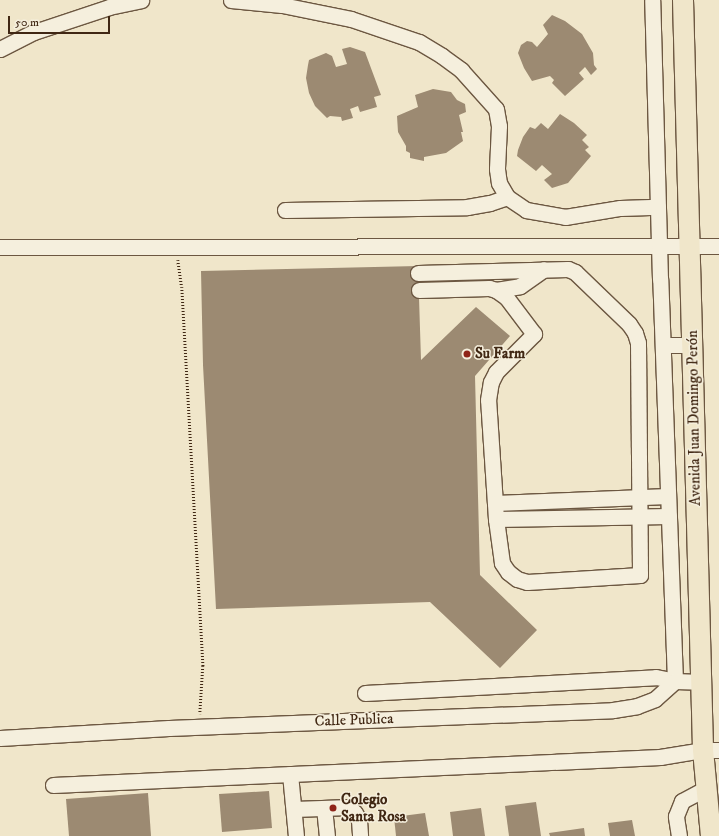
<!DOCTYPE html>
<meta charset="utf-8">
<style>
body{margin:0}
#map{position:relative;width:719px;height:836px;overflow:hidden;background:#f0e6ca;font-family:"IM FELL DW Pica",serif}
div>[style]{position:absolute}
.building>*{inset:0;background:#9c8a72}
.path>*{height:2.5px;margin-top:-1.25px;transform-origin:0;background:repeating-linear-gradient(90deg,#402713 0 1px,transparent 0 3px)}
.roads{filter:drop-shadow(1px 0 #6c5741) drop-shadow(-1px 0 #6c5741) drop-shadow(0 1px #6c5741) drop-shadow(0 -1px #6c5741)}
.minor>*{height:15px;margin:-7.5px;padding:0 7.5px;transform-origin:7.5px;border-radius:7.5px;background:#f5efdd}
.major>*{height:20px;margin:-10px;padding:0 10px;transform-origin:10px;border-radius:10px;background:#f0e6ca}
.dots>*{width:11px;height:11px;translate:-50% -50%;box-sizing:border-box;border:2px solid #f5efdd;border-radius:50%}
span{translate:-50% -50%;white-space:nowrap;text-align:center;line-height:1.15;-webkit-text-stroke:3px #f5efdd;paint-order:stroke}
.poi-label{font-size:15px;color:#402713;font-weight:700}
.left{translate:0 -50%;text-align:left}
.street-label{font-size:15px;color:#402713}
.scale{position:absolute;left:8px;top:16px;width:102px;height:18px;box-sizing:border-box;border:2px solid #402713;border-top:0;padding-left:5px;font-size:12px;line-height:14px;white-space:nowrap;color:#402713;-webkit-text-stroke:3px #f5efdd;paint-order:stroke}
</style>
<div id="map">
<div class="building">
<i style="clip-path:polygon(552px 15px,565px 21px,582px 34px,593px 53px,594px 65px,597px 69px,591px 75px,585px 67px,579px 73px,584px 79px,565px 96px,552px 83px,554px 80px,550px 76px,532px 81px,524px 68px,518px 53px,521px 45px,527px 41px,532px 42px,537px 47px,548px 34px,543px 25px)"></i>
<i style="clip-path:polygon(350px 47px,365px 52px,381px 95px,374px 97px,377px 107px,360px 112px,358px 106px,350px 109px,353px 118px,342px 121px,341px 117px,330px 116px,327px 118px,315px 106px,309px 93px,306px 78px,308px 65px,309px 60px,326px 53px,332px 56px,336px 67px,347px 64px,342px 49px)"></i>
<i style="clip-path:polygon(433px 89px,451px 92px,457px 100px,465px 104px,466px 112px,459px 115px,463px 132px,461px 132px,463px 141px,446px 153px,424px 157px,424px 161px,410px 158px,410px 153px,406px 151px,406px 146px,398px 132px,397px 116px,418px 107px,415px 95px)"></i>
<i style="clip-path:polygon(560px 114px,574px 123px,587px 135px,582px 140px,589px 147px,585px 150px,591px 156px,568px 183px,552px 188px,544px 180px,552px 174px,542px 165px,536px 171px,517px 156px,518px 150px,523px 137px,530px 127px,535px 129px,541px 123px,548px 129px)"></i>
<i style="clip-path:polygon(418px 266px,421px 360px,476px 307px,510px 336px,475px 376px,480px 575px,537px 630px,500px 668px,430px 602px,216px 609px,203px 365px,201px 271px)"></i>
<i style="clip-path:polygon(269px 791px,272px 828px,222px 832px,219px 794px)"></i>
<i style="clip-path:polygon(148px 793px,151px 836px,69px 836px,66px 799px)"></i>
<i style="clip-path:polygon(536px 802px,541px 836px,509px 836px,505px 806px)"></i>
<i style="clip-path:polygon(481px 808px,485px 836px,453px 836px,450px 812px)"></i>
<i style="clip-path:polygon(425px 813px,429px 836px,396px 836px,394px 817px)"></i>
<i style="clip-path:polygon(632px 820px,635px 836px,610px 836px,608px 823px)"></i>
<i style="clip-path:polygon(584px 828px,585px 836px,550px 836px,549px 833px)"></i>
</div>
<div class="path">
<i style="left:178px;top:260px;width:27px;rotate:82deg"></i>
<i style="left:182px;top:287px;width:380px;rotate:86.8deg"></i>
<i style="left:203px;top:666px;width:48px;rotate:93.6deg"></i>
</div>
<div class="roads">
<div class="minor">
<i style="left:231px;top:0;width:51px;rotate:5.6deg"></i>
<i style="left:282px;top:5px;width:70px;rotate:11.5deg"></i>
<i style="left:351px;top:19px;width:72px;rotate:18.7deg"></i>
<i style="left:419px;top:42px;width:27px;rotate:31deg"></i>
<i style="left:442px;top:56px;width:24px;rotate:36deg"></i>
<i style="left:461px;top:70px;width:52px;rotate:48.1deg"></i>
<i style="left:496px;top:109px;width:17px;rotate:80deg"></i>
<i style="left:499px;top:126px;width:43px;rotate:92.7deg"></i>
<i style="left:497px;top:169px;width:14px;rotate:82deg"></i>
<i style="left:499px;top:183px;width:16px;rotate:60deg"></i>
<i style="left:507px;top:197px;width:23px;rotate:34deg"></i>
<i style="left:526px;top:210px;width:40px;rotate:10deg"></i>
<i style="left:565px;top:217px;width:56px;rotate:-9.3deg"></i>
<i style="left:620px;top:208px;width:38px;rotate:-2deg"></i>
<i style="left:0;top:49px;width:38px;rotate:-27deg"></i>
<i style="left:34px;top:32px;width:79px;rotate:-18.4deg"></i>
<i style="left:109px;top:7px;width:33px;rotate:-12deg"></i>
<i style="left:285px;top:210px;width:182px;rotate:-0.9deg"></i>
<i style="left:467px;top:207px;width:23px;rotate:-10deg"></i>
<i style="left:490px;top:203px;width:18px;rotate:-19deg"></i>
<i style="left:0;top:247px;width:719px;rotate:-0.08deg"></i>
<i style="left:418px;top:273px;width:150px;rotate:-1.5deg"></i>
<i style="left:568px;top:269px;width:8px;rotate:23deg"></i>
<i style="left:575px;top:272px;width:75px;rotate:43.9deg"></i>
<i style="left:629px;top:324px;width:11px;rotate:56deg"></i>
<i style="left:635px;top:333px;width:10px;rotate:73deg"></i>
<i style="left:638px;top:343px;width:232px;rotate:89.5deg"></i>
<i style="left:640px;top:575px;width:113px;rotate:176.5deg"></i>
<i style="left:527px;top:582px;width:10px;rotate:-163deg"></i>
<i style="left:517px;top:579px;width:11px;rotate:-142deg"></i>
<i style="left:508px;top:572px;width:11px;rotate:-124deg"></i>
<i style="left:502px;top:563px;width:44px;rotate:-97.8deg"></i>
<i style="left:496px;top:519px;width:119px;rotate:-93.8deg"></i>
<i style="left:488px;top:400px;width:18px;rotate:-81deg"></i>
<i style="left:491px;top:382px;width:11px;rotate:-63deg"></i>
<i style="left:496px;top:372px;width:54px;rotate:-45deg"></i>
<i style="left:534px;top:334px;width:46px;rotate:-127.1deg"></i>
<i style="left:506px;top:297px;width:12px;rotate:-145deg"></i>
<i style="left:496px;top:290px;width:7px;rotate:-164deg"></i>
<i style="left:489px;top:288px;width:70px;rotate:178.4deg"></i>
<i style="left:496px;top:290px;width:24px;rotate:-9deg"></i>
<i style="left:520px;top:286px;width:29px;rotate:-35deg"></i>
<i style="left:663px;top:345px;width:29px"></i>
<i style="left:495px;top:503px;width:173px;rotate:-2.3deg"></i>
<i style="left:496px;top:519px;width:173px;rotate:-1deg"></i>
<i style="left:365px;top:693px;width:291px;rotate:-3.1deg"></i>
<i style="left:656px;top:677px;width:19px;rotate:12deg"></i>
<i style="left:675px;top:681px;width:402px;rotate:-92.1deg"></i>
<i style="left:660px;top:279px;width:279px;rotate:-91.6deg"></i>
<i style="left:0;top:738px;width:169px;rotate:-3.4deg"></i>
<i style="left:169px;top:728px;width:444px;rotate:-2.3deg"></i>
<i style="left:613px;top:710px;width:24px;rotate:-9deg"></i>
<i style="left:637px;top:706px;width:19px;rotate:-21deg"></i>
<i style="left:655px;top:699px;width:27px;rotate:-42deg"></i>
<i style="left:675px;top:681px;width:25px;rotate:2deg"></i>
<i style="left:290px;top:774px;width:62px;rotate:84.5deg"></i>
<i style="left:53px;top:785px;width:608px;rotate:-2.64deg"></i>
<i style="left:660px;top:757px;width:44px;rotate:-9.2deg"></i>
<i style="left:703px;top:750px;width:16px"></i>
<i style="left:324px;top:808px;width:28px;rotate:84deg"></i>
<i style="left:294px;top:809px;width:55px;rotate:-2.1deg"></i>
<i style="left:349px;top:807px;width:8px;rotate:45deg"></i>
<i style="left:355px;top:813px;width:8px;rotate:60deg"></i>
<i style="left:359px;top:820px;width:16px;rotate:86deg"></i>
<i style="left:679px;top:836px;width:20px;rotate:-99deg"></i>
<i style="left:676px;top:816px;width:16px;rotate:-68deg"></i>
<i style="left:682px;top:801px;width:27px;rotate:-28deg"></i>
</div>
<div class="major">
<i style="left:683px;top:0;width:750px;rotate:88.47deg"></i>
<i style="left:703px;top:750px;width:86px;rotate:84.7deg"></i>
</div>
</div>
<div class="dots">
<i style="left:467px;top:354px;background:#8f2418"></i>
<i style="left:333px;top:808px;background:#8f2418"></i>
</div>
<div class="poi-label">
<span class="left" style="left:475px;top:354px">Su Farm</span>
<span class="left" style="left:341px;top:808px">Colegio<br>Santa Rosa</span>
</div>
<div class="street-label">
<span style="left:694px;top:418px;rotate:-91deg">Avenida Juan Domingo Perón</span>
<span style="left:354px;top:720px;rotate:-2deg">Calle Publica</span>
</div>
<div class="scale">50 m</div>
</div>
